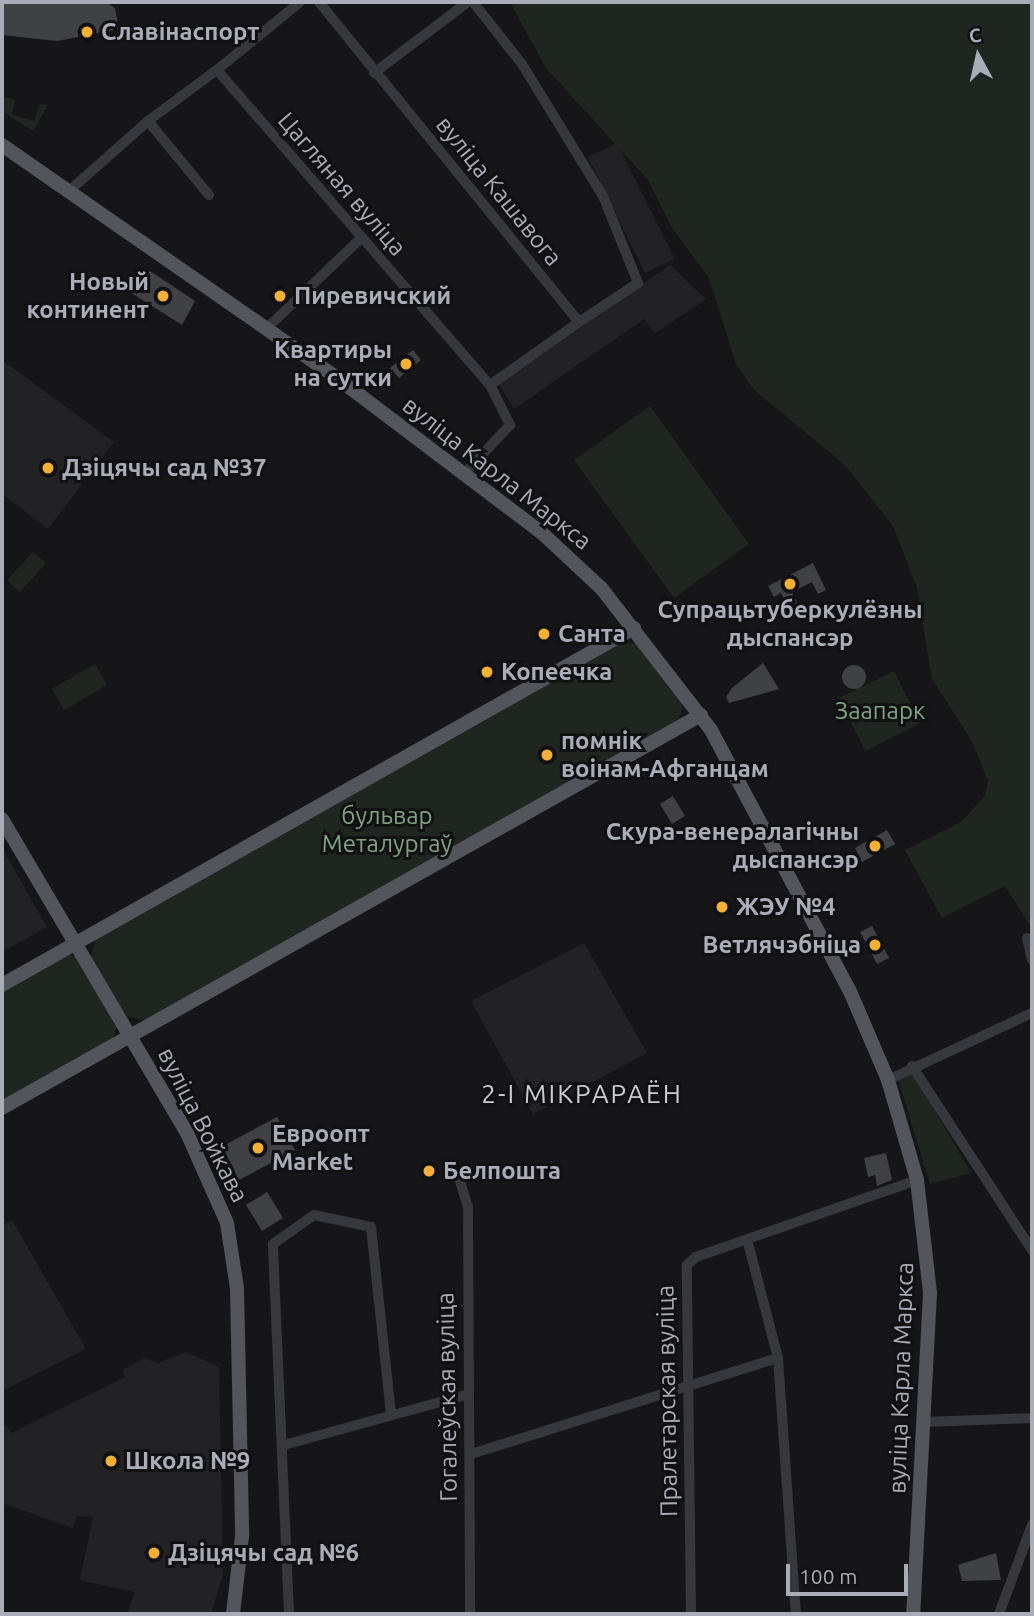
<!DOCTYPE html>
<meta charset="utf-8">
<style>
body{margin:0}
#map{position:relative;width:1034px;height:1616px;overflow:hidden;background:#161618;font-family:Ubuntu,sans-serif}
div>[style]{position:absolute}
.built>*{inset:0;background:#222225}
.green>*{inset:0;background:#1e261f}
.building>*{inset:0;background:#404145}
.round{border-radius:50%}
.minor>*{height:10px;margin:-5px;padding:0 5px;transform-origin:5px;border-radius:5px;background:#37383d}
.major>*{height:14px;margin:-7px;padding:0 7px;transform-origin:7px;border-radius:7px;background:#53555c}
.dots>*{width:19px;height:19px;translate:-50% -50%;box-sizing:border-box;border:4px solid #111113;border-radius:50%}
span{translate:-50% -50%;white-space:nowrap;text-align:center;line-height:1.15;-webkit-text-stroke:6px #111113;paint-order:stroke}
.poi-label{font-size:24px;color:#a8adb8;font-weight:700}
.left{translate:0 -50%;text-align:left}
.right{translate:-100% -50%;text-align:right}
.street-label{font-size:24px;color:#a8adb8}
.park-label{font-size:24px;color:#7fa381}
.neighbourhood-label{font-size:26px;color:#c9ccd4;letter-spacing:2px}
.frame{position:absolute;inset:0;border:4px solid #a8adb8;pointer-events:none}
.north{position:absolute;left:943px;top:21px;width:70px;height:70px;-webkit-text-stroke:5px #111113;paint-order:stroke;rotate:352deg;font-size:19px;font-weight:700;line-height:28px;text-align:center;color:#a8adb8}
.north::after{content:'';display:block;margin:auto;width:24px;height:32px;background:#a8adb8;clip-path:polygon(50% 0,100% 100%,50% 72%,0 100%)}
.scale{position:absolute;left:786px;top:1564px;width:122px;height:32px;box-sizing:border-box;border:4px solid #a8adb8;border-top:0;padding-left:9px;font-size:21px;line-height:24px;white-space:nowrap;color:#a8adb8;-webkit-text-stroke:5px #111113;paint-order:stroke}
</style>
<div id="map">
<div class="built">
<i style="clip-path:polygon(617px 143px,675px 259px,645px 273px,588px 157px)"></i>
<i style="clip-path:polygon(670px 265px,706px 299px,655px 333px,644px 319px,514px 409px,498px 383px)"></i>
<i style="clip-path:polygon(2px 360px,114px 442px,48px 529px,2px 494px)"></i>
<i style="clip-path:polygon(2px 848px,47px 927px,2px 952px)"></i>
<i style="clip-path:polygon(584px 943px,647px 1053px,533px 1114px,471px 1001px)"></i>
<i style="clip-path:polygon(12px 1220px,86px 1349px,2px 1391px,2px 1226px)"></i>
<i style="clip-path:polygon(187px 1352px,219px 1367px,223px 1574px,211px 1614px,127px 1614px,135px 1592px,80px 1580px,93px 1517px,76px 1516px,73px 1528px,2px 1503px,2px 1420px,11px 1433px,125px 1377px,122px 1370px,145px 1358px,157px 1363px)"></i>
</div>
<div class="green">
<i style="clip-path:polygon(510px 2px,1032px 2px,1032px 929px,1005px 886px,942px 918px,905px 850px,961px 822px,985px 796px,988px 781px,973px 743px,932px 679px,917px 588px,893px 526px,845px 465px,754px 390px,736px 364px,709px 278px,672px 228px,648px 180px,546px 68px)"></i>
<i style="clip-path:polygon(2px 96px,15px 100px,12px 114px,34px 121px,40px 104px,48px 105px,33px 131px,2px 111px)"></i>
<i style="clip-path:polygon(650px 406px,749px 544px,674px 598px,574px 460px)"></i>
<i style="clip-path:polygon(33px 552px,46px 563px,20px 592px,7px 580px)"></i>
<i style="clip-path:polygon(623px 642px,635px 643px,678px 695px,683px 708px,678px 721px,146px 1021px,124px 1015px,91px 957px,96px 939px)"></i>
<i style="clip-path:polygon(95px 664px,107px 685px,64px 710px,52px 689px)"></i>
<i style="clip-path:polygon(894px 671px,920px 723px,865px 751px,839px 698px)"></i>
<i style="clip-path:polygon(67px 955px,77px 956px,116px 1027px,114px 1037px,2px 1102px,2px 990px)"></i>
<i style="clip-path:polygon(913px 1073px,971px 1173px,930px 1184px,898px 1079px)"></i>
</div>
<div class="building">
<i style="clip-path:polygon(2px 2px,105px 2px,115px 8px,119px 29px,57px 41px,2px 35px)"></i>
<i style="clip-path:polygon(150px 271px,195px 301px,182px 325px,130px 292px)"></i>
<i style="clip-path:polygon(413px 350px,421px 360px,399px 378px,390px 368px)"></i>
<i style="clip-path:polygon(813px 563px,826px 590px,818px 594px,812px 582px,792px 592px,797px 603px,788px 607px,781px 593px,774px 597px,768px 586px)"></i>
<i style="clip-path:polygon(763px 663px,779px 689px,729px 703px,726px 697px,732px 688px)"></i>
<i class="round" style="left:842px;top:665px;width:24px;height:24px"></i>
<i style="clip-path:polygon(673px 796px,685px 816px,672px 824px,660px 804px)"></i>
<i style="clip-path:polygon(887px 830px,895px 844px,862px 862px,855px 848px)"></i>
<i style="clip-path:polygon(872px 926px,889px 958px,877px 964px,860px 932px)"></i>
<i style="clip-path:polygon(277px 1117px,295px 1150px,239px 1180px,221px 1147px)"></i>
<i style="clip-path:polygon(886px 1153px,892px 1180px,877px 1186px,875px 1175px,868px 1177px,864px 1158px)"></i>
<i style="clip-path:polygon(267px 1192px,283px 1218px,262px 1231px,246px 1205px)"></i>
<i style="clip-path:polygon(996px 1553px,1001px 1580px,962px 1581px,958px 1565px)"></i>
</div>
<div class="minor">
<i style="left:319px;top:2px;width:412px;rotate:50.9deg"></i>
<i style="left:579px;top:322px;width:109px;rotate:144.7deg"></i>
<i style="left:473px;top:2px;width:79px;rotate:51.7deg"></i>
<i style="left:522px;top:64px;width:155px;rotate:58.5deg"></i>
<i style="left:603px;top:196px;width:94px;rotate:68.1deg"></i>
<i style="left:638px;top:283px;width:71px;rotate:146.5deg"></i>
<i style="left:217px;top:70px;width:107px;rotate:-39.3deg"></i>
<i style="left:374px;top:73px;width:118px;rotate:-37.1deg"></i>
<i style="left:148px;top:121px;width:96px;rotate:50.5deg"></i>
<i style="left:69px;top:191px;width:106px;rotate:-41.5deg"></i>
<i style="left:148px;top:121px;width:86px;rotate:-36.5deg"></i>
<i style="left:217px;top:70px;width:417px;rotate:49.1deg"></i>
<i style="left:490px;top:385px;width:45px;rotate:63.4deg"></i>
<i style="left:510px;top:425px;width:66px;rotate:133.2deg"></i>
<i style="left:267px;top:328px;width:129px;rotate:-43.7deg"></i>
<i style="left:1027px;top:938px;width:22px;rotate:77deg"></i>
<i style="left:912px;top:1066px;width:220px;rotate:56.9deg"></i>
<i style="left:888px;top:1080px;width:159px;rotate:-25deg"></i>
<i style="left:460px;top:1181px;width:27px;rotate:73deg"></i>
<i style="left:468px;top:1207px;width:407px;rotate:89.7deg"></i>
<i style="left:747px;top:1239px;width:123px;rotate:75.4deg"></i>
<i style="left:778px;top:1358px;width:257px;rotate:86deg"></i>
<i style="left:925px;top:1422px;width:107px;rotate:-2.1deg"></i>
<i style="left:284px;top:1445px;width:192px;rotate:-15.4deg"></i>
<i style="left:471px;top:1454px;width:322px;rotate:-17.4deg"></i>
<i style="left:289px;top:1614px;width:370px;rotate:-92.5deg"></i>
<i style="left:273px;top:1244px;width:50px;rotate:-35.3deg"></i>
<i style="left:314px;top:1215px;width:58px;rotate:11.9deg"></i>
<i style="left:371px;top:1227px;width:188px;rotate:83.9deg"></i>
<i style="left:691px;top:1614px;width:349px;rotate:-90.7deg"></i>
<i style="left:687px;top:1265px;width:12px;rotate:-42deg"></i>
<i style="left:696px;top:1257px;width:234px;rotate:-19.2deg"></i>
<i style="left:999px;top:1614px;width:95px;rotate:-69.7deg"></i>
</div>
<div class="major">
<i style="left:2px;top:145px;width:413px;rotate:34.8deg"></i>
<i style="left:341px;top:381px;width:252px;rotate:37.1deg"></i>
<i style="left:542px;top:533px;width:82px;rotate:43deg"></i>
<i style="left:602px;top:589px;width:178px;rotate:52.3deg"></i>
<i style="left:711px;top:730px;width:293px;rotate:62deg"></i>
<i style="left:849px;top:989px;width:99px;rotate:66.8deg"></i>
<i style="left:888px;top:1080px;width:104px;rotate:73.8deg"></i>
<i style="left:917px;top:1180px;width:114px;rotate:83.4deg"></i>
<i style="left:930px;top:1293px;width:321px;rotate:93deg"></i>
<i style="left:2px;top:819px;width:364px;rotate:59.5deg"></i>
<i style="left:187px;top:1133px;width:98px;rotate:66deg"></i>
<i style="left:227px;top:1223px;width:66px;rotate:81.3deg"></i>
<i style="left:237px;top:1288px;width:248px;rotate:88.8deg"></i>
<i style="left:242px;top:1536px;width:79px;rotate:96.6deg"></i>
<i style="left:2px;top:985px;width:726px;rotate:-29.46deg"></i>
<i style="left:2px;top:1108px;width:802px;rotate:-29.35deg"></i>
</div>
<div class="dots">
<i style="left:87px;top:32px;background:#f2b134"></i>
<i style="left:163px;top:296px;background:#f2b134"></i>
<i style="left:280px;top:296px;background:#f2b134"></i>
<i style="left:406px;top:364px;background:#f2b134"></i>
<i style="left:48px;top:468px;background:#f2b134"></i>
<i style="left:790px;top:584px;background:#f2b134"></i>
<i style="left:544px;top:634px;background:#f2b134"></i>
<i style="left:487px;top:672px;background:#f2b134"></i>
<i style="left:547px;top:755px;background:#f2b134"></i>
<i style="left:875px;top:846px;background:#f2b134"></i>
<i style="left:722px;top:907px;background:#f2b134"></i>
<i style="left:875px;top:945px;background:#f2b134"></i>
<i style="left:258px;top:1148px;background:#f2b134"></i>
<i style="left:429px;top:1171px;background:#f2b134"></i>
<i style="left:111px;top:1461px;background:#f2b134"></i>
<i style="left:154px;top:1553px;background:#f2b134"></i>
</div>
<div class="poi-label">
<span class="left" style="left:101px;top:32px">Славінаспорт</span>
<span class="right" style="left:149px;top:296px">Новый<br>континент</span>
<span class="left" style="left:294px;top:296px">Пиревичский</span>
<span class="right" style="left:392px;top:364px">Квартиры<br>на сутки</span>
<span class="left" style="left:62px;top:468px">Дзіцячы сад №37</span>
<span style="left:790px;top:624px">Супрацьтуберкулёзны<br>дыспансэр</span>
<span class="left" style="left:558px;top:634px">Санта</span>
<span class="left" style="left:501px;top:672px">Копеечка</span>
<span class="left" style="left:561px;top:755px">помнік<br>воінам-Афганцам</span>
<span class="right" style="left:859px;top:846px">Скура-венералагічны<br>дыспансэр</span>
<span class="left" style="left:736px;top:907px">ЖЭУ №4</span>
<span class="right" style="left:861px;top:945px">Ветлячэбніца</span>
<span class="left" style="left:272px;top:1148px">Евроопт<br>Market</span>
<span class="left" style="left:443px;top:1171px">Белпошта</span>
<span class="left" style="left:125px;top:1461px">Школа №9</span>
<span class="left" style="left:168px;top:1553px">Дзіцячы сад №6</span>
</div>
<div class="street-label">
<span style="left:342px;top:184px;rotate:49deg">Цагляная вуліца</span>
<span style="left:499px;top:191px;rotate:51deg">вуліца Кашавога</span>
<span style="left:497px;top:473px;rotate:38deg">вуліца Карла Маркса</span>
<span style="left:203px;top:1125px;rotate:63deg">вуліца Войкава</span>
<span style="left:901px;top:1378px;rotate:-88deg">вуліца Карла Маркса</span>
<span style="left:447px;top:1397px;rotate:-91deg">Гогалеўская вуліца</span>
<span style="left:667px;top:1401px;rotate:-91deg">Пралетарская вуліца</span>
</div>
<div class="park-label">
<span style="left:880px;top:711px">Заапарк</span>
<span style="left:387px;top:830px">бульвар<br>Металургаў</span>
</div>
<div class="neighbourhood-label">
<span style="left:582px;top:1094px">2-І МІКРАРАЁН</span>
</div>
<div class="frame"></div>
<div class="north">С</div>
<div class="scale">100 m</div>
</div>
